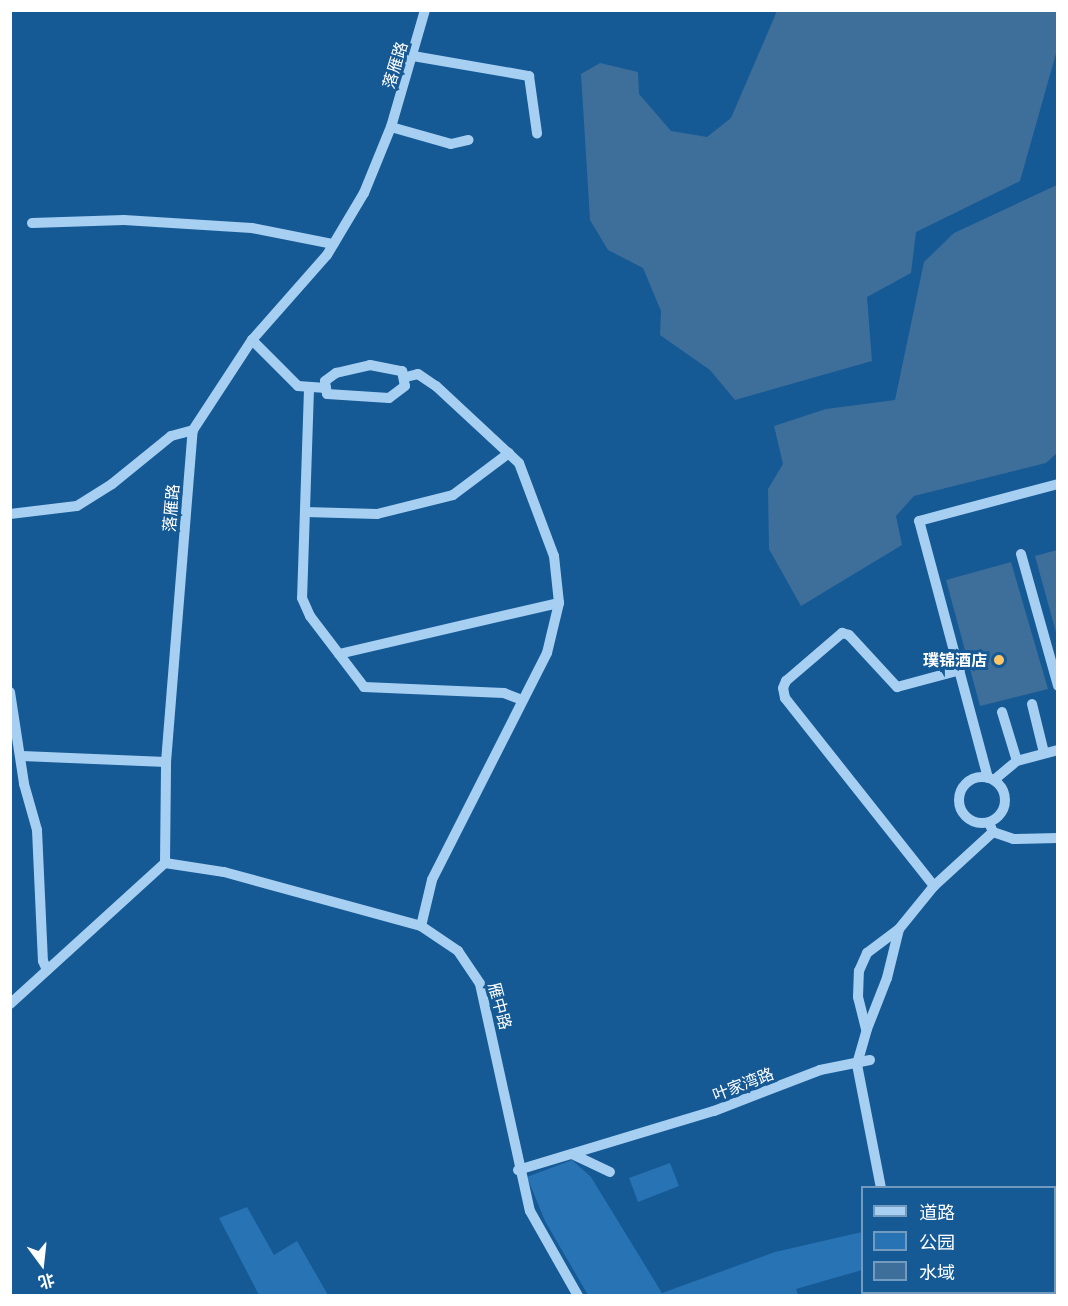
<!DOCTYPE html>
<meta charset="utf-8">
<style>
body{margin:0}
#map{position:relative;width:1068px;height:1306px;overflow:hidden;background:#155995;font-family:Mulish,"Noto Sans SC",sans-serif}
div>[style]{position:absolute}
.green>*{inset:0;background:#2873b4}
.water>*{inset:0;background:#3e6f9a}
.minor>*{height:10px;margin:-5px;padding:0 5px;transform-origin:5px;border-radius:5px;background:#a6cff2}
.minor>.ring{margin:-5px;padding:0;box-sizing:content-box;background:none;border:10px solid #a6cff2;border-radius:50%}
.dots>*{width:16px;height:16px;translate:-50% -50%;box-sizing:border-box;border:3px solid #155995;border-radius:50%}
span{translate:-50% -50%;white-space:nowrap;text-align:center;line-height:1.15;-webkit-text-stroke:6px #155995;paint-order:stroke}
.street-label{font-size:16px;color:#fff}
.poi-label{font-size:16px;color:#fff;font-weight:700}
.right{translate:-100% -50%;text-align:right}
.frame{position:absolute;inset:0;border:12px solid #fff;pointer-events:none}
.legend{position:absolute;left:861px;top:1186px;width:195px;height:108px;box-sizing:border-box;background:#155995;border:2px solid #739bbf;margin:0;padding:8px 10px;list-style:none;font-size:18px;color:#fff}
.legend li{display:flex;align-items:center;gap:12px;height:30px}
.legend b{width:30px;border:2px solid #739bbf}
.north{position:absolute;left:12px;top:1234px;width:60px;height:60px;-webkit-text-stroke:4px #155995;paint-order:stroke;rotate:165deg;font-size:16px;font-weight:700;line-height:24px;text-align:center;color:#fff}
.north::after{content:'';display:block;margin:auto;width:21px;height:27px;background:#fff;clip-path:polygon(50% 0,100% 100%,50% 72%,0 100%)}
</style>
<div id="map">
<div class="green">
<i style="clip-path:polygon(572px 1160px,591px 1177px,662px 1293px,775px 1252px,862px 1232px,862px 1270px,796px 1289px,798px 1295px,588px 1295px,545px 1221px,527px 1177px)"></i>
<i style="clip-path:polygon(670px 1163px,679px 1186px,638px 1202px,629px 1178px)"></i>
<i style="clip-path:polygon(247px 1207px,274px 1255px,297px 1241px,328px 1295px,259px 1295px,219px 1218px)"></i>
</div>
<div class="water">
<i style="clip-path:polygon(777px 11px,1057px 11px,1057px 50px,1020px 181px,916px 232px,911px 273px,867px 297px,872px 361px,735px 400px,710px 370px,660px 335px,661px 311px,643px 268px,608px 250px,590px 220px,581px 74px,600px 63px,638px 72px,639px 94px,671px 131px,707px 137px,731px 118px)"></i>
<i style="clip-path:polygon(1057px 185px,1057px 453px,1046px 463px,914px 496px,896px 516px,902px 545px,801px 606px,769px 549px,768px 489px,783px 464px,774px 426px,826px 409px,895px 400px,924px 262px,954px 233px)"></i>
<i style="clip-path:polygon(1057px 550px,1058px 550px,1057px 636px,1035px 556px)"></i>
<i style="clip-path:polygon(1011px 562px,1048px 689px,980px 706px,946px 580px)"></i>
</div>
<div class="minor">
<i style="left:413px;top:56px;width:118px;rotate:9.8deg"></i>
<i style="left:529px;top:76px;width:58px;rotate:82deg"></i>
<i style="left:391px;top:127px;width:62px;rotate:15.8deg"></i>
<i style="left:451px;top:144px;width:18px;rotate:-13deg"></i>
<i style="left:32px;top:223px;width:92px;rotate:-1.9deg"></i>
<i style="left:124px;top:220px;width:128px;rotate:3.6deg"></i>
<i style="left:252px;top:228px;width:83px;rotate:11.2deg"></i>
<i style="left:252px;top:340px;width:65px;rotate:45deg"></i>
<i style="left:298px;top:386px;width:28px;rotate:4deg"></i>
<i style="left:370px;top:365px;width:33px;rotate:11deg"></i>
<i style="left:402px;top:371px;width:15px;rotate:79deg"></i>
<i style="left:405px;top:386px;width:20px;rotate:143deg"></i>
<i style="left:389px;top:398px;width:62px;rotate:-176.3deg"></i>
<i style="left:327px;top:394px;width:13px;rotate:-99deg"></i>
<i style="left:325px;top:381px;width:14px;rotate:-36deg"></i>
<i style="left:336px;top:373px;width:35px;rotate:-13deg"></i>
<i style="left:406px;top:377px;width:12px;rotate:-14deg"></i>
<i style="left:418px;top:374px;width:22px;rotate:34deg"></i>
<i style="left:436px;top:386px;width:113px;rotate:42.9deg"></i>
<i style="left:519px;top:463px;width:99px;rotate:69.4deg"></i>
<i style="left:554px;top:556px;width:47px;rotate:83.9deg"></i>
<i style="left:559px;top:603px;width:51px;rotate:103.5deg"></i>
<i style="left:547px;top:653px;width:254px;rotate:116.9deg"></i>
<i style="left:432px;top:880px;width:47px;rotate:103.4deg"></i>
<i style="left:309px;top:389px;width:209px;rotate:91.9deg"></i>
<i style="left:302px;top:598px;width:20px;rotate:66deg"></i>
<i style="left:310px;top:616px;width:89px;rotate:52.7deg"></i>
<i style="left:364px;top:687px;width:140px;rotate:2.5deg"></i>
<i style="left:504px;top:693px;width:19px;rotate:21deg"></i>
<i style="left:305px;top:512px;width:72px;rotate:1.6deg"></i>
<i style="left:377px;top:514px;width:78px;rotate:-14deg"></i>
<i style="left:453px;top:495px;width:70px;rotate:-36.9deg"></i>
<i style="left:10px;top:514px;width:67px;rotate:-6.8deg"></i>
<i style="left:77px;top:506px;width:41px;rotate:-32.2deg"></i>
<i style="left:112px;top:484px;width:76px;rotate:-39.1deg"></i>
<i style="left:171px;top:436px;width:23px;rotate:-15deg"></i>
<i style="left:1021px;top:554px;width:137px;rotate:74.3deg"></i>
<i style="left:339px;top:654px;width:226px;rotate:-13.1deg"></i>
<i style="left:10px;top:692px;width:93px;rotate:81.3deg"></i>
<i style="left:24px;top:784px;width:48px;rotate:74.2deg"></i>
<i style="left:37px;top:830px;width:131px;rotate:87.4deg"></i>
<i style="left:43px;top:961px;width:10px;rotate:66deg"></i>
<i style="left:1032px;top:704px;width:50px;rotate:76.2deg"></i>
<i style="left:1002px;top:712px;width:51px;rotate:73deg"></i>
<i style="left:22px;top:756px;width:144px;rotate:2.4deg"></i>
<i class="ring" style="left:959px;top:777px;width:36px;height:36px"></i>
<i style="left:988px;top:778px;width:266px;rotate:-105deg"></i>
<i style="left:919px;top:521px;width:144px;rotate:-14.9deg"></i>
<i style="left:994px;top:780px;width:30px;rotate:-40deg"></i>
<i style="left:1017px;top:761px;width:42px;rotate:-15deg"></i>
<i style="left:990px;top:825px;width:8px;rotate:67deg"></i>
<i style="left:993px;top:832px;width:21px;rotate:19deg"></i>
<i style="left:1013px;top:839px;width:45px;rotate:-1.3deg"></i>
<i style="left:165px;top:863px;width:60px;rotate:8.7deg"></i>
<i style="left:224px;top:872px;width:204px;rotate:15.3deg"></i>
<i style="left:421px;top:926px;width:45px;rotate:34deg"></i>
<i style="left:458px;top:951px;width:40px;rotate:56deg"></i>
<i style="left:480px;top:984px;width:232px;rotate:77.6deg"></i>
<i style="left:530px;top:1211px;width:98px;rotate:60.5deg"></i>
<i style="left:934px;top:886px;width:240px;rotate:-128.4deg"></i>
<i style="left:785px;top:698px;width:10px;rotate:-101deg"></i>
<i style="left:783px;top:688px;width:8px;rotate:-67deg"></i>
<i style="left:786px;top:681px;width:74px;rotate:-40.6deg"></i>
<i style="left:842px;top:633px;width:7px;rotate:16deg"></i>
<i style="left:849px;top:635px;width:71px;rotate:47.3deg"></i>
<i style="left:897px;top:687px;width:65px;rotate:-15.1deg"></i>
<i style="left:10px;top:1004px;width:210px;rotate:-42.3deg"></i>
<i style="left:165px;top:863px;width:101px;rotate:-89.4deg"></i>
<i style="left:166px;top:762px;width:333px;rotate:-85.4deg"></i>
<i style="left:193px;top:430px;width:108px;rotate:-56.8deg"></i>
<i style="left:252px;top:340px;width:113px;rotate:-48.6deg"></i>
<i style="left:327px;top:255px;width:72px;rotate:-59.2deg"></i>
<i style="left:364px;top:193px;width:71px;rotate:-67.8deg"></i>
<i style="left:391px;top:127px;width:122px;rotate:-73.8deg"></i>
<i style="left:866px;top:1029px;width:33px;rotate:-104deg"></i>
<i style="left:858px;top:997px;width:26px;rotate:-88deg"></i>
<i style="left:859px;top:971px;width:20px;rotate:-66deg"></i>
<i style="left:867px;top:953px;width:40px;rotate:-37deg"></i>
<i style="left:572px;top:1154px;width:42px;rotate:25.3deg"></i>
<i style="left:518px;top:1170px;width:205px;rotate:-16.8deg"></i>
<i style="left:714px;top:1111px;width:114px;rotate:-21.1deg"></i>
<i style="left:820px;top:1070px;width:51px;rotate:-11.3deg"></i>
<i style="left:881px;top:1188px;width:126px;rotate:-101deg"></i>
<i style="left:857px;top:1064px;width:36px;rotate:-74deg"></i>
<i style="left:867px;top:1029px;width:55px;rotate:-68.6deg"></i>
<i style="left:887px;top:978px;width:50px;rotate:-76.2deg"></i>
<i style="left:899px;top:929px;width:55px;rotate:-50.9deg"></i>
<i style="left:934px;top:886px;width:80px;rotate:-42.5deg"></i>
<i style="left:1054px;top:1268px;width:4px"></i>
<i style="left:892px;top:1296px;width:4px;rotate:-90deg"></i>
<i style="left:1036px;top:1296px;width:4px;rotate:-76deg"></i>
</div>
<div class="dots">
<i style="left:999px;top:660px;background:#ffc566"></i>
</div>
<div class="street-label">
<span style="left:395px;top:65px;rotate:-73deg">落雁路</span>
<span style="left:171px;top:508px;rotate:-85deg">落雁路</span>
<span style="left:500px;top:1006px;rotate:75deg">雁中路</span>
<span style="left:743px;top:1084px;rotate:-21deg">叶家湾路</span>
</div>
<div class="poi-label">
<span class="right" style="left:987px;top:660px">璞锦酒店</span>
</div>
<div class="frame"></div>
<ul class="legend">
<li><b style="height:8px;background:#a6cff2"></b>道路</li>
<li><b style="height:16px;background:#2873b4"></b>公园</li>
<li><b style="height:16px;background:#3e6f9a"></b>水域</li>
</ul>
<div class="north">北</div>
</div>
